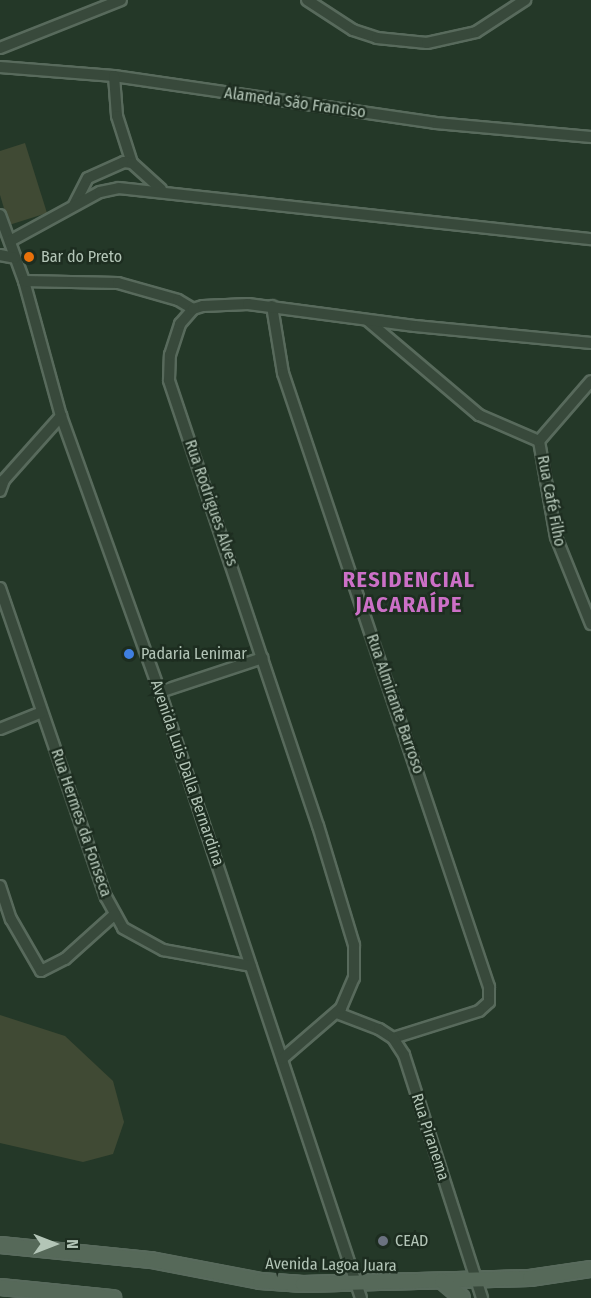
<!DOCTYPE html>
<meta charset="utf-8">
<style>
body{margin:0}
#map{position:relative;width:591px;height:1298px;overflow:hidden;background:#243828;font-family:"Fira Sans Condensed",sans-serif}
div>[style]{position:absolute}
.green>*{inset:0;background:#404a34}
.roads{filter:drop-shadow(2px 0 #586a5c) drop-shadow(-2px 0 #586a5c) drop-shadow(0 2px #586a5c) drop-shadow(0 -2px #586a5c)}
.minor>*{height:10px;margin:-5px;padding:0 5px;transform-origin:5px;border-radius:5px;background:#38493b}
.major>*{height:14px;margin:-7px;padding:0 7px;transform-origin:7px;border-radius:7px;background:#566959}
.dots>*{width:16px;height:16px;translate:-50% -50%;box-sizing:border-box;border:3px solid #1d2d20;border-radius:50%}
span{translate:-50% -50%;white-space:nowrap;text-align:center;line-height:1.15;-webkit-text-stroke:5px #1d2d20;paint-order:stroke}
.street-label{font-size:16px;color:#b3c5b7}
.poi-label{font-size:16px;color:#b3c5b7}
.left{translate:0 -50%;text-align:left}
.district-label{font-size:22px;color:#cc70c7;font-weight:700;letter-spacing:1.5px}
.north{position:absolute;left:24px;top:1214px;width:60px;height:60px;-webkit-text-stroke:4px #1d2d20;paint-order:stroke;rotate:90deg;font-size:16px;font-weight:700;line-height:24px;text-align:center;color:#b3c5b7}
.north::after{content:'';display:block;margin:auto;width:21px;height:27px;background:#b3c5b7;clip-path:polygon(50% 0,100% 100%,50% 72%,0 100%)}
</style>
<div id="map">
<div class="green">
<i style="clip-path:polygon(25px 143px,47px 213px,9px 225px,0 195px,0 151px)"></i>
<i style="clip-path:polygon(0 1015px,65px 1036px,113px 1081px,124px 1122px,113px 1154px,83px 1162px,0 1143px)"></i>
</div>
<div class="roads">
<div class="minor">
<i style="left:307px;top:0;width:55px;rotate:33.1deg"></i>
<i style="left:353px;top:30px;width:25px;rotate:18deg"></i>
<i style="left:377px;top:38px;width:50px;rotate:5.7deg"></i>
<i style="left:427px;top:43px;width:50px;rotate:-12.7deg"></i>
<i style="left:476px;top:32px;width:59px;rotate:-33.1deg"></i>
<i style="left:0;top:48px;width:130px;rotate:-21.6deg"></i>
<i style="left:0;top:67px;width:114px;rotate:4.5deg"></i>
<i style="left:114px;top:76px;width:324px;rotate:8.3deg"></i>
<i style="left:435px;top:123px;width:157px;rotate:5.1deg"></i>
<i style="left:114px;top:76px;width:40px;rotate:85.7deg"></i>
<i style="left:117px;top:116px;width:49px;rotate:72.3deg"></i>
<i style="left:74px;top:205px;width:30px;rotate:-63deg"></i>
<i style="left:88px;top:178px;width:39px;rotate:-24deg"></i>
<i style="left:124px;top:162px;width:8px;rotate:7deg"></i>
<i style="left:132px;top:163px;width:39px;rotate:42deg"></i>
<i style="left:0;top:215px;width:70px;rotate:70deg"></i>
<i style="left:24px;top:281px;width:140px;rotate:74.7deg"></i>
<i style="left:61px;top:416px;width:293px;rotate:70.3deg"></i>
<i style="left:160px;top:692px;width:638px;rotate:71.65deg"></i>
<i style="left:10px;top:241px;width:102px;rotate:-28.6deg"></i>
<i style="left:100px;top:192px;width:19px;rotate:-12deg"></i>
<i style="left:119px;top:188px;width:475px;rotate:6.2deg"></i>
<i style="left:0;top:255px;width:15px;rotate:11deg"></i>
<i style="left:24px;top:281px;width:94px;rotate:1.2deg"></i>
<i style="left:118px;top:283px;width:62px;rotate:15.8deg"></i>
<i style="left:178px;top:300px;width:17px;rotate:31deg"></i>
<i style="left:272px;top:306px;width:68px;rotate:80.7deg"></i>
<i style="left:283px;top:373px;width:648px;rotate:71.45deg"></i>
<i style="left:489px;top:987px;width:15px;rotate:90deg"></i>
<i style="left:489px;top:1002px;width:13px;rotate:138deg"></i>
<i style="left:479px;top:1011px;width:90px;rotate:162.6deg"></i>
<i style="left:367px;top:320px;width:147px;rotate:40.3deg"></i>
<i style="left:479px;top:415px;width:65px;rotate:23.4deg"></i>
<i style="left:539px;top:441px;width:97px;rotate:80deg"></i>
<i style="left:556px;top:537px;width:94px;rotate:68.1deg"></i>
<i style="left:539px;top:441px;width:79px;rotate:-49.1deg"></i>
<i style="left:0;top:491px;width:12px;rotate:-70deg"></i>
<i style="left:4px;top:480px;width:86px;rotate:-48.3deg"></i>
<i style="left:0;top:588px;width:327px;rotate:71.1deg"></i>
<i style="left:106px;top:897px;width:35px;rotate:61deg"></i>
<i style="left:123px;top:928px;width:46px;rotate:28.8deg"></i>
<i style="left:163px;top:950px;width:89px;rotate:10.3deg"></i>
<i style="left:160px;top:692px;width:108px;rotate:-18.3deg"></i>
<i style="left:0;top:729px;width:45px;rotate:-22deg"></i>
<i style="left:0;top:886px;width:35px;rotate:72deg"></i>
<i style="left:11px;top:919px;width:60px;rotate:60deg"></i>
<i style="left:41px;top:971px;width:27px;rotate:-27deg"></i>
<i style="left:65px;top:959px;width:67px;rotate:-42deg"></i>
<i style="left:337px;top:1013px;width:45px;rotate:20.9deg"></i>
<i style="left:379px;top:1029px;width:17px;rotate:33deg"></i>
<i style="left:393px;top:1038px;width:20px;rotate:57deg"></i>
<i style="left:404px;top:1055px;width:255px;rotate:72.2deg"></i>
<i style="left:282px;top:1059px;width:78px;rotate:-40.8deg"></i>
<i style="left:341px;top:1008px;width:33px;rotate:-67deg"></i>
<i style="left:354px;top:978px;width:33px;rotate:-90deg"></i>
<i style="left:354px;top:945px;width:124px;rotate:-106.8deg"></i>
<i style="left:318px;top:826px;width:470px;rotate:-108.5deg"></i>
<i style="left:169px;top:380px;width:25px;rotate:-88deg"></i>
<i style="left:170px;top:355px;width:33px;rotate:-72deg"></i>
<i style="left:180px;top:324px;width:20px;rotate:-49deg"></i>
<i style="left:193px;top:309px;width:10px;rotate:-17deg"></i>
<i style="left:203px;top:306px;width:45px;rotate:-2.5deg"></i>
<i style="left:248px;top:304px;width:168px;rotate:7.5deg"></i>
<i style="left:415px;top:326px;width:177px;rotate:5.5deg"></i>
</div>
<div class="major">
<i style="left:0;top:1245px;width:152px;rotate:5.7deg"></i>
<i style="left:151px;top:1260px;width:111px;rotate:10.9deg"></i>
<i style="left:260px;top:1281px;width:43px;rotate:4deg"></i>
<i style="left:303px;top:1284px;width:227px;rotate:-1.5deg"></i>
<i style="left:530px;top:1278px;width:62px;rotate:-8.4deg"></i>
<i style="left:442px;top:1281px;width:26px;rotate:40deg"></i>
<i style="left:0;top:1287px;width:114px;rotate:5.6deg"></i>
</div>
</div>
<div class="dots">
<i style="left:29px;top:257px;background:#e8710a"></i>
<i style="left:129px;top:654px;background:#3f7fe0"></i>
<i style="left:383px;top:1241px;background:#6b7280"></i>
</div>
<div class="street-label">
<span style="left:295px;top:103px;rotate:8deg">Alameda São Franciso</span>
<span style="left:551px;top:501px;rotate:79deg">Rua Café Filho</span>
<span style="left:211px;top:503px;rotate:71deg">Rua Rodrigues Alves</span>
<span style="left:395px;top:704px;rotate:71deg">Rua Almirante Barroso</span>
<span style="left:187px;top:773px;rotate:71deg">Avenida Luis Dalla Bernardina</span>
<span style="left:81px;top:823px;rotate:71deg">Rua Hermes da Fonseca</span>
<span style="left:430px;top:1137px;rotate:72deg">Rua Piranema</span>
<span style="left:331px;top:1265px;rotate:1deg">Avenida Lagoa Juara</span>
</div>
<div class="poi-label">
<span class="left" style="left:41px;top:257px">Bar do Preto</span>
<span class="left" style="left:141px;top:654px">Padaria Lenimar</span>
<span class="left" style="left:395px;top:1241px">CEAD</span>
</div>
<div class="district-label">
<span style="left:409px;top:592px">RESIDENCIAL<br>JACARAÍPE</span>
</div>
<div class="north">N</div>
</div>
